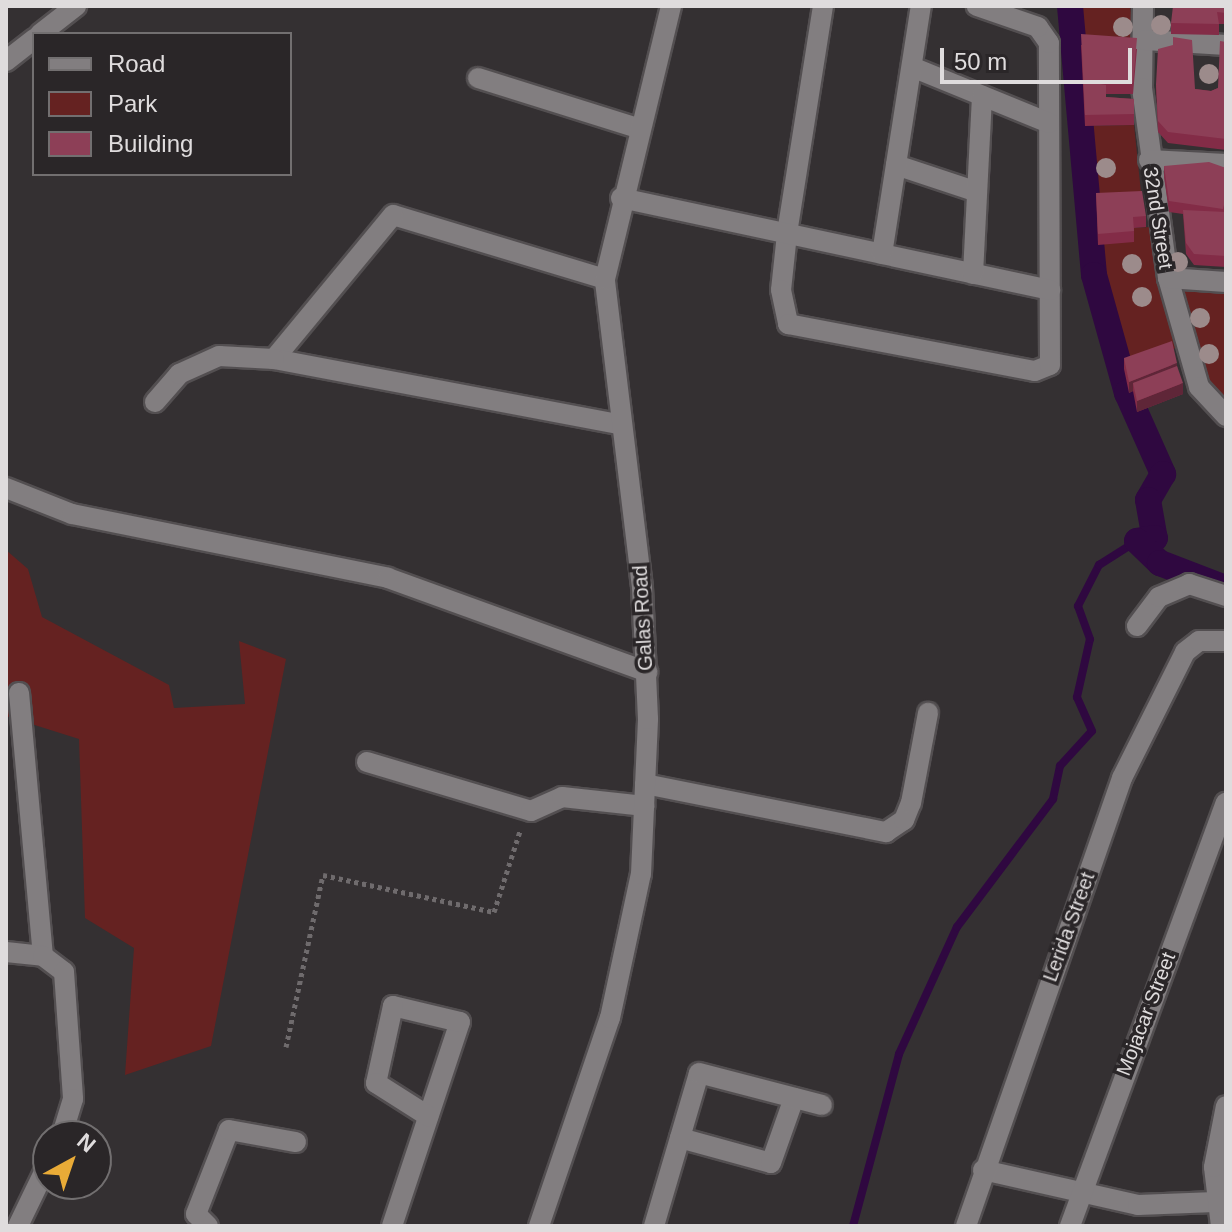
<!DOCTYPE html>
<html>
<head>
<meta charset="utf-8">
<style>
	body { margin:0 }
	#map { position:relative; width:1232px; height:1232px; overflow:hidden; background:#343032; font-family:Helvetica,sans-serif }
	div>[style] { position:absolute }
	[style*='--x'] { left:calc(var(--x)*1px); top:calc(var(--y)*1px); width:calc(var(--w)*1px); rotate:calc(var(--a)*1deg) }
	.green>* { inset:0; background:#652221 }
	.stream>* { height:8px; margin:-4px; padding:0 4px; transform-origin:4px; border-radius:4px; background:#2f0840 }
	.canal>* { height:26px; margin:-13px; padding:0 13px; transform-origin:13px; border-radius:13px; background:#2f0840 }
	.path>* { height:5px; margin-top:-2.5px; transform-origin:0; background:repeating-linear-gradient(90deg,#6f6b6d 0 4px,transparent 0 8px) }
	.roads { filter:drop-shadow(2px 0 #534f51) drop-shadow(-2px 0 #534f51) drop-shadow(0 2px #534f51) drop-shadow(0 -2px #534f51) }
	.minor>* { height:20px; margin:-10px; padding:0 10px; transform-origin:10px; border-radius:10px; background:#827e80 }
	.trees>* { width:20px; height:20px; margin:-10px; border-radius:50%; background:#9c8b8b }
	.wall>* { inset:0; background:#832c47 }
	.shaded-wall>* { inset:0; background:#5f2638 }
	.building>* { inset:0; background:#8d3f57 }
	span { translate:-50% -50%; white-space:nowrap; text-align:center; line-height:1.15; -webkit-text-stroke:7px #2a2628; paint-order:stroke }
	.street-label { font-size:20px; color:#dfdcdd }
	.frame { position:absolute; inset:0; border:8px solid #dfdcdd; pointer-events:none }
	.legend { position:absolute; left:32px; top:32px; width:260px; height:144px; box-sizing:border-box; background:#2a2628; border:2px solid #726f70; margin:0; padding:10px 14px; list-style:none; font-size:24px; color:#dfdcdd }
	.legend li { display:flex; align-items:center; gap:16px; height:40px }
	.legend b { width:40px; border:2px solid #726f70 }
	.north { position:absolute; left:32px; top:1120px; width:80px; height:80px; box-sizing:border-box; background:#2a2628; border:2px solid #726f70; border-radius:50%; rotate:40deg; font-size:22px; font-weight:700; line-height:32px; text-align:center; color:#dfdcdd }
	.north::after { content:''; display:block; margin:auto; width:28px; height:36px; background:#e9ab37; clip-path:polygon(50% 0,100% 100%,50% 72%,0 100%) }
	.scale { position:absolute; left:940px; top:48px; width:192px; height:36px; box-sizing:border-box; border:4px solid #dfdcdd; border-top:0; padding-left:10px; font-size:24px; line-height:28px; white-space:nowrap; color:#dfdcdd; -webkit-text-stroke:6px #2a2628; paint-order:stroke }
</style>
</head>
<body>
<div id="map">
	<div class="green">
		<div style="clip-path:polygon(1081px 6px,1130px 6px,1136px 47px,1081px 45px)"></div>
		<div style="clip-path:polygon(1134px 125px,1142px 202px,1096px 204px,1085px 126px)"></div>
		<div style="clip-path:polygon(1150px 227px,1178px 347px,1112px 374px,1094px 248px,1133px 228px)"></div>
		<div style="clip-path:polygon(1180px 287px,1226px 293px,1226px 398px,1209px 382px)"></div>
		<div style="clip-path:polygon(6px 550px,28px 569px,42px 617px,169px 685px,174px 708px,245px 704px,239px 641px,286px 659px,211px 1046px,125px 1075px,134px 948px,85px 918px,79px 739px,6px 716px)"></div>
	</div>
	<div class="stream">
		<div style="--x:853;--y:1226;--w:178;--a:-75"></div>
		<div style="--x:899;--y:1054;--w:140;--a:-65.5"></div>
		<div style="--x:957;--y:927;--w:160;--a:-53.1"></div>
		<div style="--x:1053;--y:799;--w:34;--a:-78"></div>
		<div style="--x:1060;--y:766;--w:47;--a:-47.6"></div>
		<div style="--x:1092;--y:731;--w:37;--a:-114"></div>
		<div style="--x:1077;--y:697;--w:59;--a:-77.4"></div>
		<div style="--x:1090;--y:639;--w:35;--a:-110"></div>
		<div style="--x:1078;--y:606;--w:46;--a:-62.9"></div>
		<div style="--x:1099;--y:565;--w:45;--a:-32.3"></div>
	</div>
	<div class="canal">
		<div style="--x:1070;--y:6;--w:270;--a:84.9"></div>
		<div style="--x:1094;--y:275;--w:123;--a:74.4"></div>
		<div style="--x:1127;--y:393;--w:89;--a:66"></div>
		<div style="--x:1163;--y:474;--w:30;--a:120"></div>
		<div style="--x:1148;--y:500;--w:39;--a:80"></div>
		<div style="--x:1155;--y:538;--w:18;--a:171"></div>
		<div style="--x:1137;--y:541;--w:32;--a:44"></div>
		<div style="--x:1160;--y:563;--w:64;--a:21"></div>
	</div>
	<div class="path">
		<div style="--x:286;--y:1047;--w:176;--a:-77.9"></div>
		<div style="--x:323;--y:875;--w:175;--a:12.2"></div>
		<div style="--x:494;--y:912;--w:85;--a:-72.2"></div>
	</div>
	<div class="roads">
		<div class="minor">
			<div style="--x:823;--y:6;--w:231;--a:99"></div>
			<div style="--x:787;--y:234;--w:56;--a:96.1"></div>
			<div style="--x:781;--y:290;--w:35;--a:78"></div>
			<div style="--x:788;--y:324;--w:251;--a:10.8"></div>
			<div style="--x:1035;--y:371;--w:16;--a:-22"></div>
			<div style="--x:1050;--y:365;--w:322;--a:-90.2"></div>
			<div style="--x:1049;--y:43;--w:19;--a:-125"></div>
			<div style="--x:1038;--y:27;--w:65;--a:-161"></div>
			<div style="--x:1143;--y:6;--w:82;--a:90.7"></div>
			<div style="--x:1142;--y:88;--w:192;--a:82.2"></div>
			<div style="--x:1168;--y:278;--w:113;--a:74.1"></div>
			<div style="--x:1199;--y:387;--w:40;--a:47"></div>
			<div style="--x:40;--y:34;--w:46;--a:-37.9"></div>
			<div style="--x:1145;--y:40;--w:81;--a:3.5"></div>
			<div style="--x:6;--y:61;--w:36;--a:-38"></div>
			<div style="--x:912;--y:67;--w:148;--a:22.2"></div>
			<div style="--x:478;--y:78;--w:168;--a:17.4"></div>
			<div style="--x:1149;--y:160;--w:77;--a:3"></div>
			<div style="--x:896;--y:165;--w:85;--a:18.4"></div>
			<div style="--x:621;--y:198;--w:439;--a:12.1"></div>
			<div style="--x:882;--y:254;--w:251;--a:-81.1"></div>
			<div style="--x:973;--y:274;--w:178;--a:-87.1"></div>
			<div style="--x:1168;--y:278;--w:58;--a:3.9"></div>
			<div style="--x:605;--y:279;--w:221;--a:-163.2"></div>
			<div style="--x:393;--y:215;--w:187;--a:129.6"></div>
			<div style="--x:274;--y:359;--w:354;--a:10.7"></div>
			<div style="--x:155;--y:402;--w:37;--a:-49"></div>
			<div style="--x:179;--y:374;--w:44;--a:-24.2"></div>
			<div style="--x:219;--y:356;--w:55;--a:3.1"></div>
			<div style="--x:6;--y:488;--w:71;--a:21.5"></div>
			<div style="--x:72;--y:514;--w:322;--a:11.4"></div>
			<div style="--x:388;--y:578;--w:276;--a:19.9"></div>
			<div style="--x:1137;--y:626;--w:36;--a:-53"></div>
			<div style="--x:1159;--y:597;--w:33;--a:-23"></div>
			<div style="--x:1189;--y:584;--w:39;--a:18"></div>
			<div style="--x:19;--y:693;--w:264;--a:84.8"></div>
			<div style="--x:367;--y:762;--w:171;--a:16.6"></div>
			<div style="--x:531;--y:811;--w:34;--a:-24"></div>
			<div style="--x:562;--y:797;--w:83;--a:6.2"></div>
			<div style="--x:645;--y:784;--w:246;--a:11.3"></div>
			<div style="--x:886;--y:832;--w:22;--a:-34"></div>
			<div style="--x:904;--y:820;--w:18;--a:-68"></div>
			<div style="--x:911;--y:803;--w:92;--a:-79.3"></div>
			<div style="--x:6;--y:952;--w:37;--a:6"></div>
			<div style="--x:43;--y:956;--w:26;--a:37"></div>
			<div style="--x:64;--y:972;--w:127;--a:85.9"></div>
			<div style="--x:73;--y:1099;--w:39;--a:107"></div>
			<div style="--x:680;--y:1138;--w:94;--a:15.4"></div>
			<div style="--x:771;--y:1163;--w:69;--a:-70.5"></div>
			<div style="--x:983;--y:1170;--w:159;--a:12.7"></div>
			<div style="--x:1138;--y:1205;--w:77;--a:-2.2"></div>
			<div style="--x:18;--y:1226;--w:69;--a:-64.2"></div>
			<div style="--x:208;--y:1226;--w:17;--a:-135"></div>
			<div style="--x:196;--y:1214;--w:90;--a:-68.6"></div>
			<div style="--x:229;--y:1130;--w:68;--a:10.2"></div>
			<div style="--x:392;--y:1226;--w:215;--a:-71.6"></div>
			<div style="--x:460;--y:1022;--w:69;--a:-166.6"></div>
			<div style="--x:393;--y:1006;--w:79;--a:102.4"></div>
			<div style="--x:376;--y:1083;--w:62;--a:32.4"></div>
			<div style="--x:539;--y:1226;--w:220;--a:-71.2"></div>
			<div style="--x:610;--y:1018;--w:147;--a:-77.9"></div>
			<div style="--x:641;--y:874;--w:155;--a:-87.4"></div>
			<div style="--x:648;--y:719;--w:132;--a:-92.6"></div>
			<div style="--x:642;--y:587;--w:310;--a:-96.9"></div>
			<div style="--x:605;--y:279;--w:281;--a:-76.4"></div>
			<div style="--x:654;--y:1226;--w:159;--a:-73.6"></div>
			<div style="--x:699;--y:1073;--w:127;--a:14.6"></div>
			<div style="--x:966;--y:1226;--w:474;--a:-70.8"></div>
			<div style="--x:1122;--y:778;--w:141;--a:-63.4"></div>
			<div style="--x:1185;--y:652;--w:18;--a:-38"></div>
			<div style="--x:1199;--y:641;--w:27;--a:0"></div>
			<div style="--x:1070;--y:1226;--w:451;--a:-69.8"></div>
			<div style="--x:1221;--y:1226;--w:59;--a:-96.8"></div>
			<div style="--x:1214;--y:1167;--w:62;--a:-78.9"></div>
		</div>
	</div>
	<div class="trees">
		<div style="left:1161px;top:25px"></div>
		<div style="left:1123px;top:27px"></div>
		<div style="left:1209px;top:74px"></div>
		<div style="left:1106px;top:168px"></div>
		<div style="left:1178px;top:262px"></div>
		<div style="left:1132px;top:264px"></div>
		<div style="left:1142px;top:297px"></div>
		<div style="left:1200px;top:318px"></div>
		<div style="left:1209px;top:354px"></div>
	</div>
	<div class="wall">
		<div style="clip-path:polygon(1226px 6px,1226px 24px,1219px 24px,1219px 35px,1171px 34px,1171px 23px)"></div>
		<div style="clip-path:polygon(1226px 42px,1226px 150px,1168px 143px,1158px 132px,1156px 84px,1211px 91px,1218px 88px)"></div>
		<div style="clip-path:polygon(1081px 45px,1137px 49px,1133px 94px,1106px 94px,1106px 97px,1134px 99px,1134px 125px,1085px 126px)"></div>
		<div style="clip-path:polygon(1164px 166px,1226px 168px,1225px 212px,1226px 212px,1226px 267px,1194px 265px,1186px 254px,1183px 214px,1169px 212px,1164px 177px)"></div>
		<div style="clip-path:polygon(1096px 193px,1146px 216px,1146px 227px,1134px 228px,1134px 242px,1098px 245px)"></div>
		<div style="clip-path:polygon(1124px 358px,1177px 366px,1183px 394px,1137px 412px,1133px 391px,1129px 393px,1124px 369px)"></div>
		<div style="clip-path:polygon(1226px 475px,1226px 492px,1224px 491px,1224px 480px)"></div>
	</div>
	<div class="shaded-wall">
		<div style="clip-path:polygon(1177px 363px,1177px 374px,1133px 383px,1133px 391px,1129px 393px,1129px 382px)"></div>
		<div style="clip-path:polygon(1183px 383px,1183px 394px,1137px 412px,1137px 401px)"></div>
	</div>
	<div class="building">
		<div style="clip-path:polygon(1173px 6px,1226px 6px,1226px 13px,1217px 12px,1219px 24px,1171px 23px)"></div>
		<div style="clip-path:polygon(1081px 34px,1137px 38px,1133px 83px,1094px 83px,1106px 85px,1106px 97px,1134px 99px,1134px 114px,1085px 115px)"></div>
		<div style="clip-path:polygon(1173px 37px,1192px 40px,1195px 89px,1211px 91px,1218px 88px,1220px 41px,1226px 42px,1226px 139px,1168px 132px,1158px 121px,1156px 84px,1158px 49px,1173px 45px)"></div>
		<div style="clip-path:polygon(1209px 162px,1226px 168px,1226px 197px,1223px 209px,1169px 201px,1164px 166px)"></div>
		<div style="clip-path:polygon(1142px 191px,1146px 216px,1133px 217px,1134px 231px,1098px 234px,1096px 193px)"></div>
		<div style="clip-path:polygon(1183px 210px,1226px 212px,1226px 256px,1194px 254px,1186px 243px)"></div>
		<div style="clip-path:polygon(1172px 341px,1177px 363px,1129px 382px,1124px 358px)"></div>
		<div style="clip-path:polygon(1177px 366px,1183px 383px,1137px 401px,1133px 383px)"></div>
	</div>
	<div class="street-label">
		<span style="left:1158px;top:218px;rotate:81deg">32nd Street</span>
		<span style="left:643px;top:618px;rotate:-93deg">Galas Road</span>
		<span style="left:1069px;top:927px;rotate:-70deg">Lerida Street</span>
		<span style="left:1146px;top:1014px;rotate:-69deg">Mojacar Street</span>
	</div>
	<div class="frame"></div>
	<ul class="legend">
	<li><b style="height:10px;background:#827e80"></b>Road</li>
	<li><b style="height:22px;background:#652221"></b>Park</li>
	<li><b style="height:22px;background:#8d3f57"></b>Building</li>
	</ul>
	<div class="north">N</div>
	<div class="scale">50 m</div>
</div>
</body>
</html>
